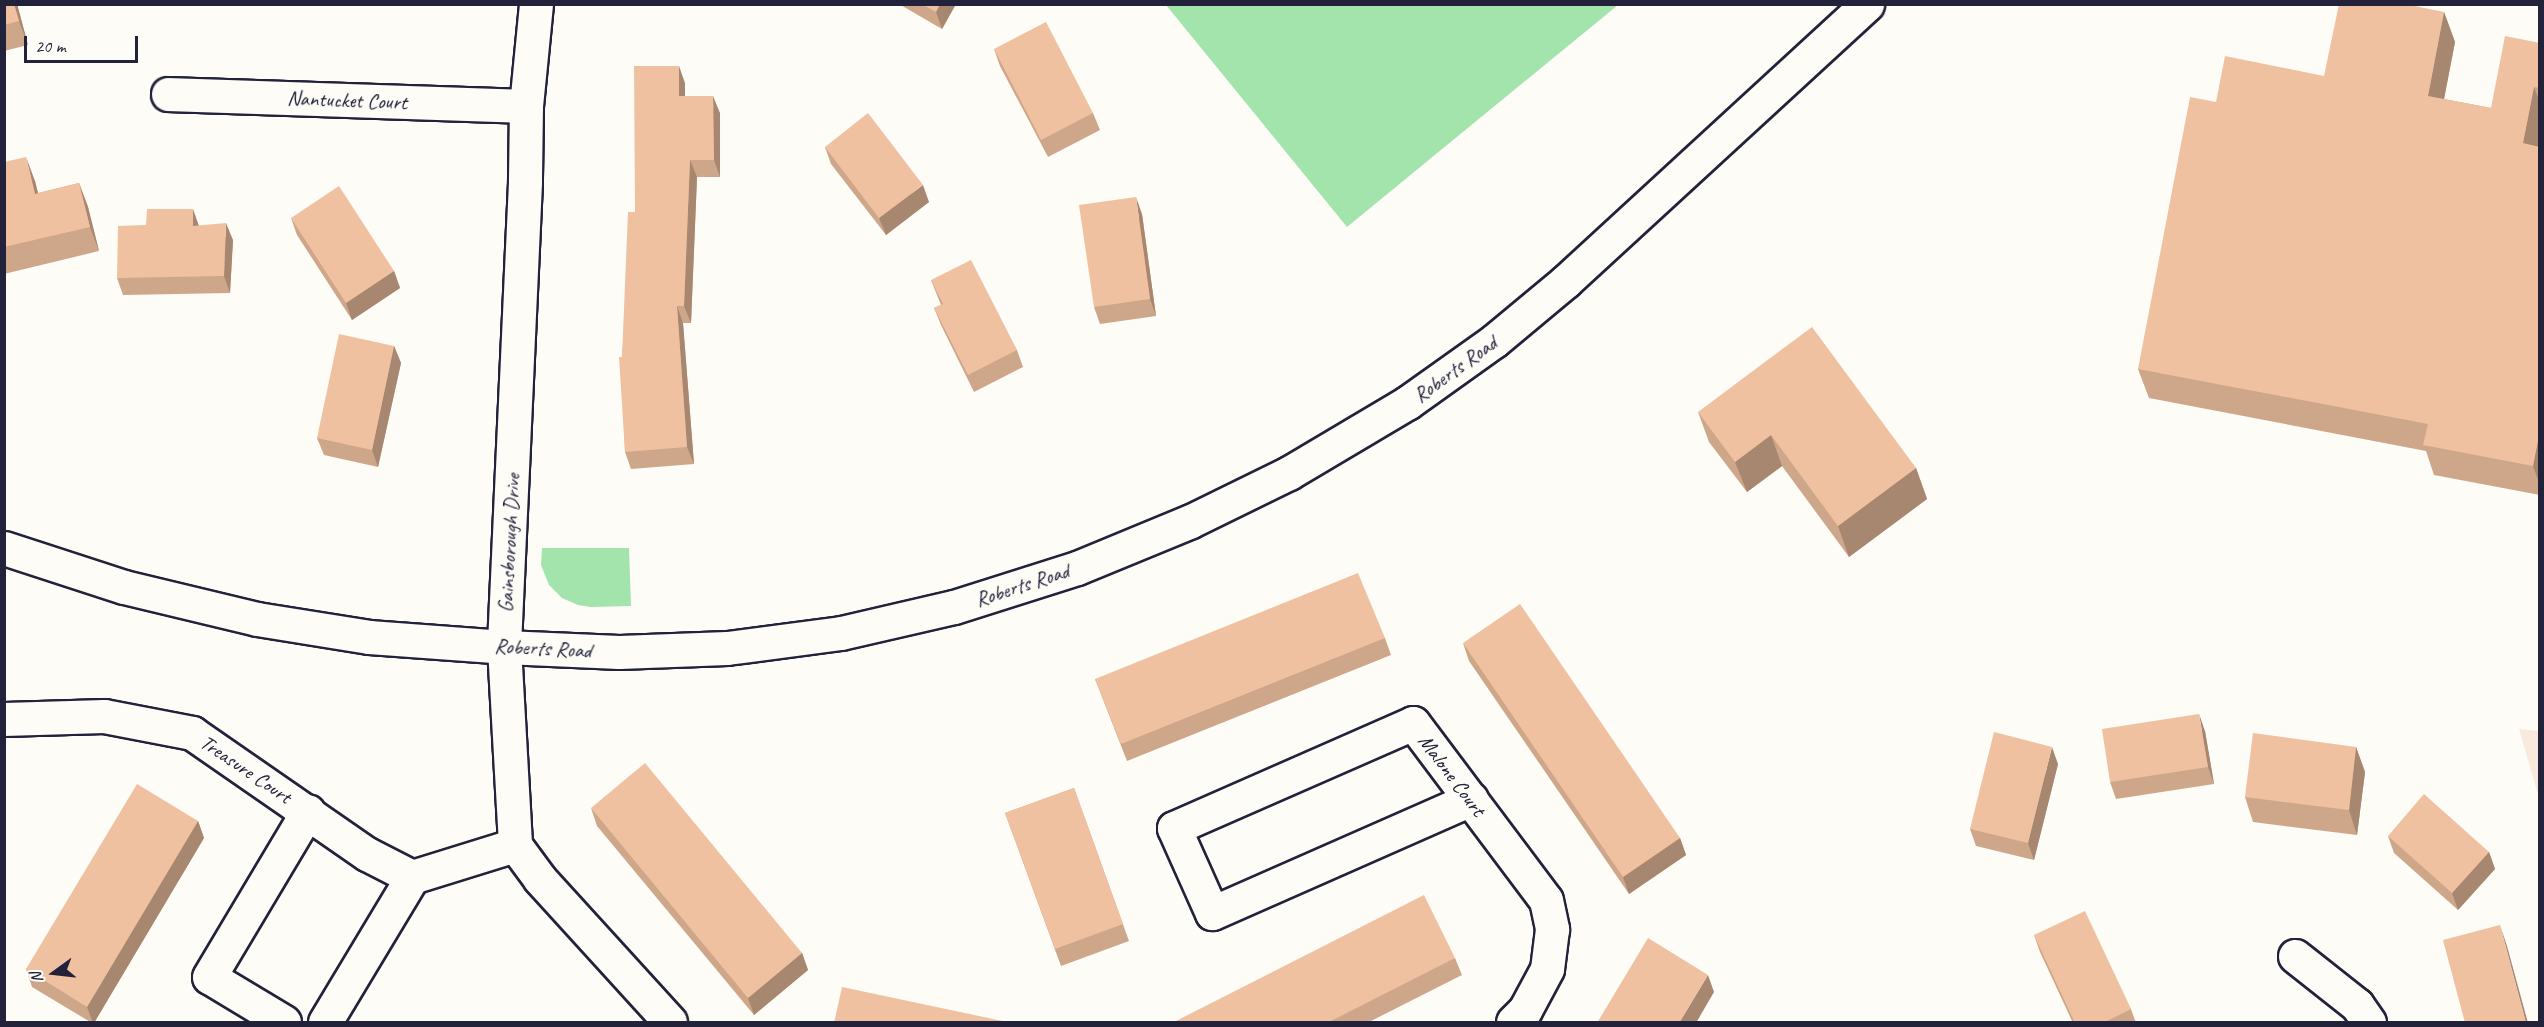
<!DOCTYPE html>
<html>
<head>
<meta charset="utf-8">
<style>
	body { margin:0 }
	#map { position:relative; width:2544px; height:1027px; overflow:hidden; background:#fdfcf7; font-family:Caveat,sans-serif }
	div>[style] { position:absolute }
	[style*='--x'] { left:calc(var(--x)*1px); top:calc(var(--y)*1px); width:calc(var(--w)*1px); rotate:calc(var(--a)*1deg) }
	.built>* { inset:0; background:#f9eadd }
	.green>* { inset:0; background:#a3e4ad }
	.roads { filter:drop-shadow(2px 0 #22223b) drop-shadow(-2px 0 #22223b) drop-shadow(0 2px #22223b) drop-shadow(0 -2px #22223b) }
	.minor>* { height:33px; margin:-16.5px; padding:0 16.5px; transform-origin:16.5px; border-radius:16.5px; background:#fdfcf7 }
	.major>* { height:33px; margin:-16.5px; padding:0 16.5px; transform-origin:16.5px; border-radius:16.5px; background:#fdfcf7 }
	.wall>* { inset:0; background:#cea68a }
	.shaded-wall>* { inset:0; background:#a88770 }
	.building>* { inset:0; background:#f0c1a0 }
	span { translate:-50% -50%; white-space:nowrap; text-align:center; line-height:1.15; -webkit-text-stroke:4.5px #fdfcf7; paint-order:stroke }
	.street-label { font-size:21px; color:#22223b }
	.frame { position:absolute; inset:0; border:6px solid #22223b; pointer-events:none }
	.north { position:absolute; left:24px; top:943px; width:60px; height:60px; -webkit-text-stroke:4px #fdfcf7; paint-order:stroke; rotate:255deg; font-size:16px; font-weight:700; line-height:24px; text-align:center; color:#22223b }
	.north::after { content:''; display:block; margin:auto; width:21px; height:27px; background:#22223b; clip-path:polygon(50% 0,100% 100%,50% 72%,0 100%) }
	.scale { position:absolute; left:24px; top:36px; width:114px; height:27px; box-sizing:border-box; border:3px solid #22223b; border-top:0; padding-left:8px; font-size:18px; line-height:21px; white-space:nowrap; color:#22223b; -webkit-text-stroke:4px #fdfcf7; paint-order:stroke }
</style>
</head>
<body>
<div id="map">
	<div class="built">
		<div style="clip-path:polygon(2519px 729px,2539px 731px,2539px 798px)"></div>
	</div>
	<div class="green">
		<div style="clip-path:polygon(1166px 5px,1618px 5px,1347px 227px)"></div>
		<div style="clip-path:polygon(542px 548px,629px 548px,631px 606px,591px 607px,578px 605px,562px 598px,549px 585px,541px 565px)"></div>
	</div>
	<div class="roads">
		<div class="minor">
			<div style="--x:536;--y:4;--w:102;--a:95.6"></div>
			<div style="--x:526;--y:106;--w:76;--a:90.8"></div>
			<div style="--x:525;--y:182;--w:465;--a:92.6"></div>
			<div style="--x:504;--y:647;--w:198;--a:86.8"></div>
			<div style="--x:515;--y:845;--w:42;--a:53.7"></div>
			<div style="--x:540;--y:879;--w:193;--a:47.7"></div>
			<div style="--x:168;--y:94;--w:358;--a:1.9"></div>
			<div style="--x:4;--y:719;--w:100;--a:-1.7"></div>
			<div style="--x:104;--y:716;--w:90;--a:10.9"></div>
			<div style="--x:192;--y:733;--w:213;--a:34.7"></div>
			<div style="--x:367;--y:854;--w:51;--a:27.1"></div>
			<div style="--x:412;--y:877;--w:108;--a:-17.3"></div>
			<div style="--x:1471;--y:799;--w:283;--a:156.2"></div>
			<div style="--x:1212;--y:913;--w:93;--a:-114.1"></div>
			<div style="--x:1174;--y:828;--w:261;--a:-23.7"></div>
			<div style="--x:1413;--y:723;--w:221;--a:53.1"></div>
			<div style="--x:1546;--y:900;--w:30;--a:78"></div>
			<div style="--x:1552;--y:929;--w:40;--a:97.1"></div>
			<div style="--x:1547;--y:969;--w:47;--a:118.2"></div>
			<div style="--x:1525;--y:1010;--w:17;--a:135"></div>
			<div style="--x:2295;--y:956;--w:79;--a:38.3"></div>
			<div style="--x:2357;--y:1005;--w:21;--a:55"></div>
			<div style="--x:284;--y:1022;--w:87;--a:-149"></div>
			<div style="--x:209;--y:977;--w:193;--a:-59.2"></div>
			<div style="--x:325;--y:1022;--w:169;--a:-59"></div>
		</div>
		<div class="major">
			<div style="--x:4;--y:548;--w:126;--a:18"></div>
			<div style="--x:124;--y:587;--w:137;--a:13.5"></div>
			<div style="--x:257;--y:619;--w:113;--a:9.1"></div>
			<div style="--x:369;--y:637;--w:135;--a:4.2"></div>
			<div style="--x:504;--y:647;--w:115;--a:2.5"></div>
			<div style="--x:619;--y:652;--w:108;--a:-2.1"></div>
			<div style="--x:727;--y:648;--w:115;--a:-7.5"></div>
			<div style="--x:841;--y:633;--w:116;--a:-13"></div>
			<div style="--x:954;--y:607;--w:129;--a:-17.6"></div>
			<div style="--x:1077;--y:568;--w:123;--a:-22.4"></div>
			<div style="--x:1191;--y:521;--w:109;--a:-26.1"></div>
			<div style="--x:1289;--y:473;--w:137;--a:-30.7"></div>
			<div style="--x:1407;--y:403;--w:107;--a:-35.5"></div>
			<div style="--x:1494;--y:341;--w:94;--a:-39.8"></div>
			<div style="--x:1566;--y:281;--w:409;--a:-42.6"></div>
		</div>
	</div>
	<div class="wall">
		<div style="clip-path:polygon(4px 4px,17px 4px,28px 45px,4px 51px)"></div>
		<div style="clip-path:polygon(899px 4px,956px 4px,942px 29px)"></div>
		<div style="clip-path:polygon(2444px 12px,2455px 42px,2444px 99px,2491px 108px,2540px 43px,2540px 495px,2434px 475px,2426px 451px,2149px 398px,2138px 369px,2324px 76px)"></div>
		<div style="clip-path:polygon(994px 49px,1093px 113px,1100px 130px,1048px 157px,1000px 66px)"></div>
		<div style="clip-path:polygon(685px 83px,685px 96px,720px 113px,720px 177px,697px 177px,691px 323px,683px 323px,694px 464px,631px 469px,625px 452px,622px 357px,635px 212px)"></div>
		<div style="clip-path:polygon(825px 147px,929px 202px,886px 235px,831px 164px)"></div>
		<div style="clip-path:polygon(4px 162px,35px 181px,38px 193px,79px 183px,88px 207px,99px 251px,4px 274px)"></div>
		<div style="clip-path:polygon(1142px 214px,1156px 316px,1100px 324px,1094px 307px)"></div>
		<div style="clip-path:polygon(291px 218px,394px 271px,400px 288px,352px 320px,297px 235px)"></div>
		<div style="clip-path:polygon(199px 226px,233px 240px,230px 293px,123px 295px,117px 278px)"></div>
		<div style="clip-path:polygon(931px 280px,1017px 350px,1023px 367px,974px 392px,941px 325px,934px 308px,941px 305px)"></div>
		<div style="clip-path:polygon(394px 346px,401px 363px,378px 467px,324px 455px,317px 438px)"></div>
		<div style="clip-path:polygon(1698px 412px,1916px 468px,1927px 499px,1849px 557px,1782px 466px,1747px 492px,1709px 442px)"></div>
		<div style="clip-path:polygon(1385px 638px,1391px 655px,1127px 761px,1095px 679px)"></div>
		<div style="clip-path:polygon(1463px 643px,1680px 838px,1686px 855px,1629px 894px,1469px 661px)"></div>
		<div style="clip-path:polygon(2205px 731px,2214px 784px,2116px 799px,2110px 782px)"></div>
		<div style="clip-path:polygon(2356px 747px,2365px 772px,2357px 835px,2253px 822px,2245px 797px)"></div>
		<div style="clip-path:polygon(2058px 764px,2034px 860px,1976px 846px,1970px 829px)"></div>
		<div style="clip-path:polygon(1074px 788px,1129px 941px,1061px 966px,1005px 813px)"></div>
		<div style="clip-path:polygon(591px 808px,802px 953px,808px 970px,754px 1015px,597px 826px)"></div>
		<div style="clip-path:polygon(198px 821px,204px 838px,94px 1023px,92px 1023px,32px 987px,26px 969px)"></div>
		<div style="clip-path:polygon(2388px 836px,2489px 852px,2495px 869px,2458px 910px,2394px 853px)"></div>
		<div style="clip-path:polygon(2034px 935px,2131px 1009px,2136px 1023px,2073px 1023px,2040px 952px)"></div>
		<div style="clip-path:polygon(1455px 958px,1462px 975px,1367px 1023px,1172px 1023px)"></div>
	</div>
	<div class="shaded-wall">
		<div style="clip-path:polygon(14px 4px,17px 4px,28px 45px,19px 21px)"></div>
		<div style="clip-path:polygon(940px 4px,956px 4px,942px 29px,936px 12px)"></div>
		<div style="clip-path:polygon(2444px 12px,2455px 42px,2439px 125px,2428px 96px)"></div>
		<div style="clip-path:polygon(679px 66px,685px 83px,685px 113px,679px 96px)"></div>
		<div style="clip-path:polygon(2534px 87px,2540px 103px,2540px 143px,2534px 173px,2523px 143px)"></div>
		<div style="clip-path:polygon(713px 96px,720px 113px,720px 177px,714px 160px)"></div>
		<div style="clip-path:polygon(26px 157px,35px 181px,44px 218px,35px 194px)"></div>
		<div style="clip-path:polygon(690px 160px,697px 177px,691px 323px,684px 306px)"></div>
		<div style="clip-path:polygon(79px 183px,88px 207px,99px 251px,90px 227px)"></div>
		<div style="clip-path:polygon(923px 185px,929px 202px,886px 235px,879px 218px)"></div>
		<div style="clip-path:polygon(1136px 197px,1142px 214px,1156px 316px,1150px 299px)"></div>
		<div style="clip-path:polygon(193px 209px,199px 226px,193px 226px)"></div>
		<div style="clip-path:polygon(226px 223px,233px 240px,230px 293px,224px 276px)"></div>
		<div style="clip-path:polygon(394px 271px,400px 288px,352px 320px,346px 303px)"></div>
		<div style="clip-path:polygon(677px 306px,683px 323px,694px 464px,687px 447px)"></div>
		<div style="clip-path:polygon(394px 346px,401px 363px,378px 467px,372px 450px)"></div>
		<div style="clip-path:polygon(2540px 430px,2540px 485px,2533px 466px)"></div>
		<div style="clip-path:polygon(1771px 435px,1782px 466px,1747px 492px,1735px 462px)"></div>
		<div style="clip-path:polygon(1916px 468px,1927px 499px,1849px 557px,1838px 526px)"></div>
		<div style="clip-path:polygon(2199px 714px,2205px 731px,2214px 784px,2208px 767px)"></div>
		<div style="clip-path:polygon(2052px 747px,2058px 764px,2034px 860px,2028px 843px)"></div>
		<div style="clip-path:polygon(2356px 747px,2365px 772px,2357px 835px,2349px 810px)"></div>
		<div style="clip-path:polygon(198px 821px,204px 838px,94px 1023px,93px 1023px,87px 1007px)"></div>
		<div style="clip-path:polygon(1680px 838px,1686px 855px,1629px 894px,1623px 877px)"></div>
		<div style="clip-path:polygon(2489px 852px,2495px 869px,2458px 910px,2452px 893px)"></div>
		<div style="clip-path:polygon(2500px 925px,2507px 946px,2528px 1023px,2526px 1023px)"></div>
		<div style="clip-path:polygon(802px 953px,808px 970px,754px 1015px,748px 998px)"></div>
		<div style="clip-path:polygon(1708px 975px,1714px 992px,1696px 1023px,1679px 1023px)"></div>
	</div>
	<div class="building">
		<div style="clip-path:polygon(4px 4px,14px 4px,19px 21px,4px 25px)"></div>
		<div style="clip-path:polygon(922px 4px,940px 4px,936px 12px)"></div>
		<div style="clip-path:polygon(2339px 4px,2405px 4px,2444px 12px,2428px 96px,2491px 108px,2505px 36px,2540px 43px,2540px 88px,2534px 87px,2523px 143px,2540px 147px,2540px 430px,2533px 466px,2423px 445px,2428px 424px,2138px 369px,2190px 97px,2216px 102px,2225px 56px,2324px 76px)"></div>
		<div style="clip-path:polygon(1046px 22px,1093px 113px,1041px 140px,994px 49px)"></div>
		<div style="clip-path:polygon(634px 66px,679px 66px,679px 96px,713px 96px,714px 160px,690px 160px,684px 306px,677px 306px,687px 447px,625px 452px,619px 357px,622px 357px,628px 212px,635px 212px)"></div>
		<div style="clip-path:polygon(868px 113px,923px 185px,879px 218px,825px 147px)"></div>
		<div style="clip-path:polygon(26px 157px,35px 194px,79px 183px,90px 227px,4px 247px,4px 162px)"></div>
		<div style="clip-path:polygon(339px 186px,394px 271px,346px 303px,291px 218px)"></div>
		<div style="clip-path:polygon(1136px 197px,1150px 299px,1094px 307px,1079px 205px)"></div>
		<div style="clip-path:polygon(147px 209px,193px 209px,193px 226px,226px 223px,224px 276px,117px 278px,118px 226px,146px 225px)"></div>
		<div style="clip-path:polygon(971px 260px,1017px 350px,968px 375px,934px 308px,943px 304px,931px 280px)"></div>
		<div style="clip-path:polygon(1812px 327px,1916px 468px,1838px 526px,1771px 435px,1735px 462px,1698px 412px)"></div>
		<div style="clip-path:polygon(339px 334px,394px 346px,372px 450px,317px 438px)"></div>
		<div style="clip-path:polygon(1358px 573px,1385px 638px,1121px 744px,1095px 679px)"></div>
		<div style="clip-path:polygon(1520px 604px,1680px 838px,1623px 877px,1463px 643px)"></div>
		<div style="clip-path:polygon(2199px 714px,2208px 767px,2110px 782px,2102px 729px)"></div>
		<div style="clip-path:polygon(1994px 732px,2052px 747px,2028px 843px,1970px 829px)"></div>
		<div style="clip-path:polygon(2253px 733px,2356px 747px,2349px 810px,2245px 797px)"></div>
		<div style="clip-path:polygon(645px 763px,802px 953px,748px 998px,591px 808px)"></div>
		<div style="clip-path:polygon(137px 784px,198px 821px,87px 1007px,26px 969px)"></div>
		<div style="clip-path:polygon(1074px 788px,1123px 924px,1055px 949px,1005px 813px)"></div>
		<div style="clip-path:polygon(2424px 794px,2489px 852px,2452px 893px,2388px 836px)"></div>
		<div style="clip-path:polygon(1424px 895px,1455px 958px,1327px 1023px,1172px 1023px)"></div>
		<div style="clip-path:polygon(2085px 911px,2131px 1009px,2103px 1023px,2075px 1023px,2034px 935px)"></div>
		<div style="clip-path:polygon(2500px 925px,2526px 1023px,2465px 1023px,2443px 940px)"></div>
		<div style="clip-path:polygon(1648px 938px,1708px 975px,1679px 1023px,1597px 1023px)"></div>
		<div style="clip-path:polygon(842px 987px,1012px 1023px,834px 1023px)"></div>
	</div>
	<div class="street-label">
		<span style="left:347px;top:100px;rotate:2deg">Nantucket Court</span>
		<span style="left:1455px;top:369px;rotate:-36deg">Roberts Road</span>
		<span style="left:509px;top:543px;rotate:-87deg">Gainsborough Drive</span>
		<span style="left:1022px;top:585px;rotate:-18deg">Roberts Road</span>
		<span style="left:543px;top:648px;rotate:3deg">Roberts Road</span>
		<span style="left:246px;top:769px;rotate:34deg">Treasure Court</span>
		<span style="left:1452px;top:775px;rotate:53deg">Malone Court</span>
	</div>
	<div class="frame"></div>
	<div class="north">N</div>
	<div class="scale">20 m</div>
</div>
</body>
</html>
